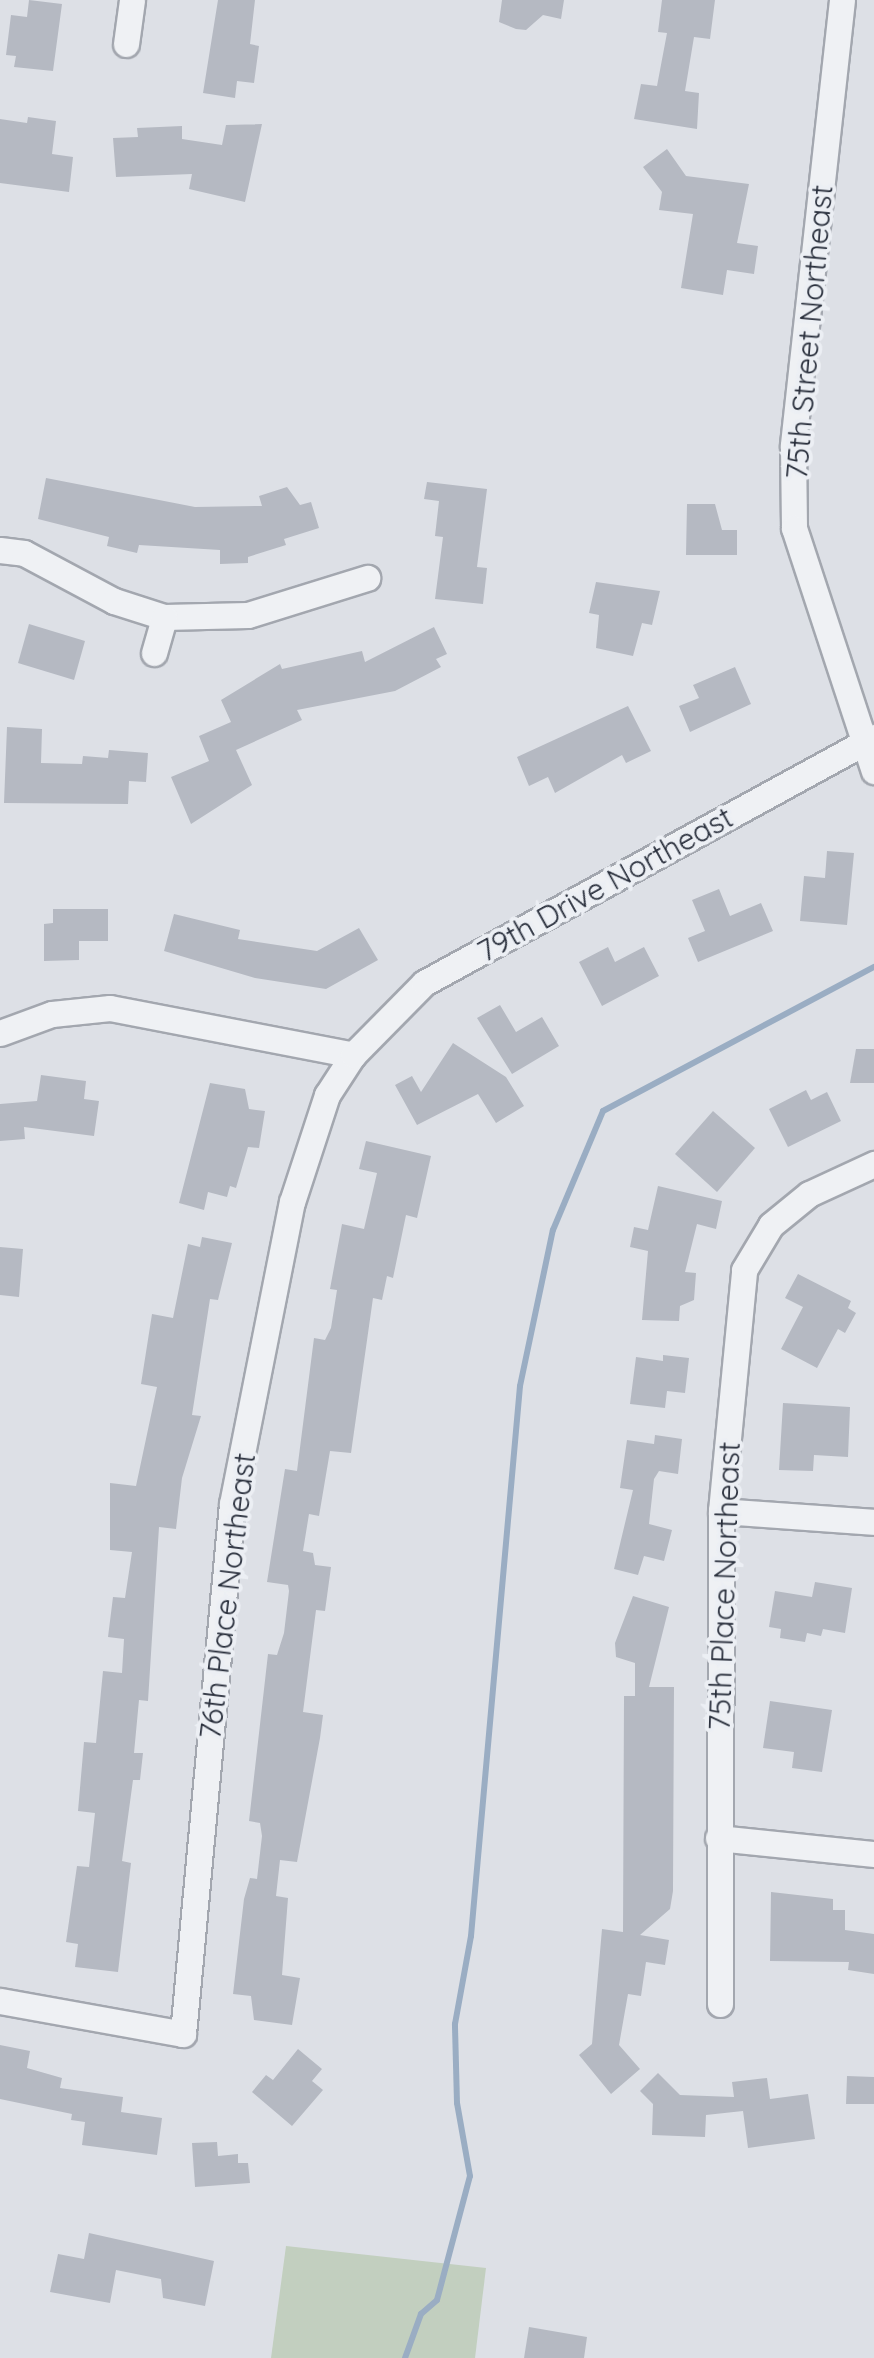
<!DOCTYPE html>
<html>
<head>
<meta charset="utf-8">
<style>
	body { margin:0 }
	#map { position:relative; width:874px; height:2358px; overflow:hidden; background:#dde0e6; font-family:Quicksand,sans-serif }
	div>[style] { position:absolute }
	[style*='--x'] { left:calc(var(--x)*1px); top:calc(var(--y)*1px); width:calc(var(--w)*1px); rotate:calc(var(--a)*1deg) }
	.green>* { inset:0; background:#c2cfbf }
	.stream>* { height:6px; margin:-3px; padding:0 3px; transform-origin:3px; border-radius:3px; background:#9aadc3 }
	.building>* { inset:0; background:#b5b9c2 }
	.roads { filter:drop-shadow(2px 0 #a3a7af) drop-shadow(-2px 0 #a3a7af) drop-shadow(0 2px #a3a7af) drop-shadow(0 -2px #a3a7af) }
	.minor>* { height:25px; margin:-12.5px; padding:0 12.5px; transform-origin:12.5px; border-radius:12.5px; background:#eff1f4 }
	span { translate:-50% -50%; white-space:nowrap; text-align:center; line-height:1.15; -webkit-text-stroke:8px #eceff4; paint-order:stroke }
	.street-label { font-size:30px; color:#282e3b }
</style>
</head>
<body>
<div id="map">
	<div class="green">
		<div style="clip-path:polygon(286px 2246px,486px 2268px,475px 2358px,271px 2358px)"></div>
	</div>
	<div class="stream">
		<div style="--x:405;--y:2358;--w:47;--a:-70"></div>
		<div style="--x:421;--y:2314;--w:21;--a:-41"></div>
		<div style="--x:437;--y:2300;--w:128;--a:-75.1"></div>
		<div style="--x:470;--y:2176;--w:74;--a:-100.1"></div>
		<div style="--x:457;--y:2103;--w:79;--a:-91.5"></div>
		<div style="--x:455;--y:2024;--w:89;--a:-79.7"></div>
		<div style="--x:471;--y:1936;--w:552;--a:-84.91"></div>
		<div style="--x:520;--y:1386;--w:159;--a:-78.1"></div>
		<div style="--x:553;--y:1230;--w:129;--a:-67.2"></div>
		<div style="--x:603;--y:1111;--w:307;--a:-28"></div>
	</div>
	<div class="building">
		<div style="clip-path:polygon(29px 0,62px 4px,53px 71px,14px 67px,16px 56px,6px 55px,11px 15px,27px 17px)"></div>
		<div style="clip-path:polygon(218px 0,255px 0,250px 44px,259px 46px,254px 83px,237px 81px,235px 98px,203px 93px)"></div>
		<div style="clip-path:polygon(502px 0,564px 0,561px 19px,543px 15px,526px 30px,516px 29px,499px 22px)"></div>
		<div style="clip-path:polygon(662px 0,715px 0,710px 39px,694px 37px,685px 91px,699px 93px,697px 129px,634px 119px,641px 84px,657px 86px,667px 33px,658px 32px)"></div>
		<div style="clip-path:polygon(28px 117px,56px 121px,52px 154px,73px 157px,69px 192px,0 183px,0 119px,27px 123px)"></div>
		<div style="clip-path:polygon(262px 124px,245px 202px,189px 189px,192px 174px,116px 177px,113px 138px,138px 137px,137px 128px,182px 126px,182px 139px,222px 145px,226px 125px)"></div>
		<div style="clip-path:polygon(667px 149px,686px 176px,749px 184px,737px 243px,758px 246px,754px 274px,727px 270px,723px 295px,681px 288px,693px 214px,659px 210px,662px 192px,643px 167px)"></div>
		<div style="clip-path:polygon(46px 478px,195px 507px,262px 506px,259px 496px,287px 487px,300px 505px,311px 502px,319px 528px,284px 539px,286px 545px,248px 557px,248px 563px,220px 564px,220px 550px,139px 545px,137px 553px,107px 546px,109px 537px,38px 519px)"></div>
		<div style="clip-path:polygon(427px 482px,487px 489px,477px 567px,487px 568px,483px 604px,435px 599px,443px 537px,435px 536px,439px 501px,424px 499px)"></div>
		<div style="clip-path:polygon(687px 504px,715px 504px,722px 530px,737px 530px,737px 555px,686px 555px)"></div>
		<div style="clip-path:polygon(596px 582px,660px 591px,652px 625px,642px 623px,633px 656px,596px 648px,599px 615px,589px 613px)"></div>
		<div style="clip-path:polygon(29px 624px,85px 641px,74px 680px,18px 663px)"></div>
		<div style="clip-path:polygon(434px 627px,447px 654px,436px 659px,441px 667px,395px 691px,297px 710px,302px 720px,236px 750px,252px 785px,191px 824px,171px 777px,209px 761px,199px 736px,231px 722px,221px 700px,280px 664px,282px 669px,362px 651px,365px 662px)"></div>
		<div style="clip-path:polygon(735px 667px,751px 704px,690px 732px,679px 706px,699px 698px,693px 685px)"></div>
		<div style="clip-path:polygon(628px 706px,651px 751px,626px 763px,622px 755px,555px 793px,548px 777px,529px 786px,517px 757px)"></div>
		<div style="clip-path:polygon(7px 727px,42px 729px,41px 763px,82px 764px,83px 756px,108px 758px,109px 750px,148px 753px,146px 782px,129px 781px,128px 804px,4px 803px)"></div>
		<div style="clip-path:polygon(827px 851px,854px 853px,847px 925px,800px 921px,804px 876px,825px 878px)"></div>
		<div style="clip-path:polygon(719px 889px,730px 916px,761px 903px,773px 931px,698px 962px,688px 938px,705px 931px,692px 900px)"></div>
		<div style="clip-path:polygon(53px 909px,108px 909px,108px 941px,79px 941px,79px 960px,44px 961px,44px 924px,53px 923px)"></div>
		<div style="clip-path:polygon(174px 914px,240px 930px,238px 939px,317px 951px,359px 928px,378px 960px,326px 989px,255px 978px,164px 951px)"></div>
		<div style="clip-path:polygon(608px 947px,615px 962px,644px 947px,659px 976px,602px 1006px,579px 962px)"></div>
		<div style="clip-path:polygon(500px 1005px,516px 1032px,542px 1017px,559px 1046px,512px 1074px,477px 1018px)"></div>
		<div style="clip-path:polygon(453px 1043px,506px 1077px,524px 1106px,496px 1123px,478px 1094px,417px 1125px,395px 1085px,412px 1076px,421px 1092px)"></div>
		<div style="clip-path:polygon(856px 1049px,874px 1049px,874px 1083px,850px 1083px)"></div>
		<div style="clip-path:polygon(41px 1075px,86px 1081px,84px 1099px,99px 1101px,94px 1136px,24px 1127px,25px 1139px,0 1141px,0 1104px,37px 1101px)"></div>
		<div style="clip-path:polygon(210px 1083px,245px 1089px,249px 1109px,265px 1111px,259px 1148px,248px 1147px,236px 1188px,230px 1186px,227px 1197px,208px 1192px,204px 1210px,179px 1203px)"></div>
		<div style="clip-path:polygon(806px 1090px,811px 1100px,827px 1092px,841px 1121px,788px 1147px,769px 1109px)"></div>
		<div style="clip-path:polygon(713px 1111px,755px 1148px,717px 1192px,675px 1154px)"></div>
		<div style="clip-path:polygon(366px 1141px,431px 1156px,417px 1218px,406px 1215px,393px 1278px,387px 1276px,382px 1300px,373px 1298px,351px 1453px,330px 1451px,319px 1516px,309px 1514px,303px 1551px,313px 1553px,315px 1565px,331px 1567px,325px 1611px,316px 1610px,303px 1712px,323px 1715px,320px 1738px,297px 1862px,280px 1860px,276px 1896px,288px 1898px,282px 1975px,300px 1978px,292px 2025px,254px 2020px,251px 1996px,233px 1994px,244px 1899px,250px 1878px,257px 1879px,262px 1836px,260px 1823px,249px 1821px,268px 1654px,277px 1655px,284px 1633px,289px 1591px,288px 1585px,267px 1582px,285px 1469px,297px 1471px,314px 1338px,325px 1340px,331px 1328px,337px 1290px,330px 1289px,342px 1224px,364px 1229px,377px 1173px,359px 1169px)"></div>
		<div style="clip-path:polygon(658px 1186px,722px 1201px,716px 1229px,697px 1224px,685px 1272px,696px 1273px,694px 1300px,680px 1306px,679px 1321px,642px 1320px,648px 1251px,630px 1247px,634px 1227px,648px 1230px)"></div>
		<div style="clip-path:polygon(202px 1237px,232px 1243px,218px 1300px,210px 1299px,192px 1415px,201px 1416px,182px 1478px,176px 1529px,159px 1527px,148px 1701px,139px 1700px,134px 1753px,143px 1753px,140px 1780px,133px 1780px,122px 1861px,131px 1863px,118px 1972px,75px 1967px,78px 1944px,66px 1942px,77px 1866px,89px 1867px,95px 1813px,78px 1811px,84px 1742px,96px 1743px,103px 1671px,122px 1673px,124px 1639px,108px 1637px,113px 1597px,125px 1598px,132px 1552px,110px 1550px,110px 1483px,136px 1486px,157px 1387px,141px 1384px,152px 1314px,173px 1318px,188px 1244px,200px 1247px)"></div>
		<div style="clip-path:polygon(0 1247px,23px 1249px,19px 1297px,0 1295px)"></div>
		<div style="clip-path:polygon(798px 1274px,851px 1301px,848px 1308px,856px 1313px,845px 1333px,838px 1329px,817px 1368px,781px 1349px,803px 1307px,785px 1298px)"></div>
		<div style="clip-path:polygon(663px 1355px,689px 1358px,685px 1393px,667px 1391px,665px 1408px,630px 1404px,636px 1357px,663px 1361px)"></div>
		<div style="clip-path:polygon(783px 1403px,850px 1407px,848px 1457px,814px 1455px,813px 1471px,779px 1470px)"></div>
		<div style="clip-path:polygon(655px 1435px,682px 1439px,678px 1474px,659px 1471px,654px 1479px,649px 1524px,672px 1530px,664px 1561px,644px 1556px,638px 1575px,614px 1569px,633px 1490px,620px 1488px,627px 1440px,654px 1444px)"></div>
		<div style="clip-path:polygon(815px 1582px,852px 1588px,845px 1633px,823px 1629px,821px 1636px,807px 1633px,805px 1642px,780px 1638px,781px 1629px,769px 1627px,775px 1591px,812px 1597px)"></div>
		<div style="clip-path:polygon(633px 1596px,669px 1607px,649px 1687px,674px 1687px,673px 1891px,670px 1909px,640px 1935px,669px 1940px,665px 1965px,646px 1962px,641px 1996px,628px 1994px,619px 2045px,640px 2069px,611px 2094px,579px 2055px,592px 2044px,602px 1929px,623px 1932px,624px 1696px,635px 1696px,635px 1663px,616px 1657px,615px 1643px)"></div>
		<div style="clip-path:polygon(770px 1701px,832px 1710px,822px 1772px,792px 1768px,794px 1752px,763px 1748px)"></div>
		<div style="clip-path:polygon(771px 1892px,833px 1899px,833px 1910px,845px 1910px,845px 1930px,874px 1934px,874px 1974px,848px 1970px,849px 1962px,770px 1961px)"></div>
		<div style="clip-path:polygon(0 2045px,30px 2051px,27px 2068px,62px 2078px,60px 2088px,123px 2097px,121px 2112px,162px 2118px,157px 2155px,82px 2145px,85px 2122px,71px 2120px,72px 2114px,0 2099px)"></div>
		<div style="clip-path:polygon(298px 2049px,322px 2069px,312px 2081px,323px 2090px,292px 2126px,252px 2092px,266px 2075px,273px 2080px)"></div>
		<div style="clip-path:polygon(658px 2073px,680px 2095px,734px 2097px,732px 2082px,767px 2078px,770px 2099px,808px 2094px,815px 2139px,748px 2148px,743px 2111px,706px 2115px,705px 2137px,652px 2135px,653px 2104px,640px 2091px)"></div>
		<div style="clip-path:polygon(847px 2076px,874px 2077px,874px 2104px,846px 2104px)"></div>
		<div style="clip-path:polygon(217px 2142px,218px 2156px,238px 2154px,238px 2163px,248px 2163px,250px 2183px,195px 2187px,192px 2143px)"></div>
		<div style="clip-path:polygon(89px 2233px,214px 2261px,205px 2306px,163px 2298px,161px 2279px,116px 2270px,110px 2303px,50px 2292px,58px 2254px,84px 2259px)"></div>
		<div style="clip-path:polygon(529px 2327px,587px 2337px,584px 2358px,524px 2358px)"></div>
	</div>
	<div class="roads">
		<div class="minor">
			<div style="--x:842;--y:0;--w:449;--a:96.3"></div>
			<div style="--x:793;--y:446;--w:82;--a:89.3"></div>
			<div style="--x:794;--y:528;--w:256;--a:71.8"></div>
			<div style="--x:126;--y:44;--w:44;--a:-82.2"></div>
			<div style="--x:0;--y:550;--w:24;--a:7"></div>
			<div style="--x:24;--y:553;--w:102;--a:28.1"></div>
			<div style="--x:114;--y:601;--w:52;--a:17.7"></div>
			<div style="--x:164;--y:617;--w:84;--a:-1.4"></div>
			<div style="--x:248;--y:615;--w:125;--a:-17.3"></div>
			<div style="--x:154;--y:653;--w:37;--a:-74"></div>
			<div style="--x:0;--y:1033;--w:55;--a:-20.1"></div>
			<div style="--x:52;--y:1014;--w:58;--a:-5.9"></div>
			<div style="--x:110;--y:1008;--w:248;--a:10.9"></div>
			<div style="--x:721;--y:1511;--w:153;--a:4.1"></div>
			<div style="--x:718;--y:1838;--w:157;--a:5.9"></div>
			<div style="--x:0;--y:2001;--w:186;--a:10.2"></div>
			<div style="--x:183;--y:2034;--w:532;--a:-84.72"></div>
			<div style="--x:232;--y:1504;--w:308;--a:-78.8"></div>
			<div style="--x:292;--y:1202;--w:113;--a:-71.9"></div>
			<div style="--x:327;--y:1095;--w:48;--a:-57"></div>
			<div style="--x:353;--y:1055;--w:101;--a:-45.4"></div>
			<div style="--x:424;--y:983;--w:513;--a:-28.66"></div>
			<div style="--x:720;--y:2004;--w:493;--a:-89.9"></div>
			<div style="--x:721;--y:1511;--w:242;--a:-84.5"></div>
			<div style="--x:744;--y:1270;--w:52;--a:-59"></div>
			<div style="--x:771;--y:1225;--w:49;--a:-39.2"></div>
			<div style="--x:809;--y:1194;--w:72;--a:-24.8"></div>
		</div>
	</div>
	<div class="street-label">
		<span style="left:809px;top:332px;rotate:-85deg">75th Street Northeast</span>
		<span style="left:605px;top:884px;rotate:-29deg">79th Drive Northeast</span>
		<span style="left:724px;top:1586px;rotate:-88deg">75th Place Northeast</span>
		<span style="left:227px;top:1596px;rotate:-83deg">76th Place Northeast</span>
	</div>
</div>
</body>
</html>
